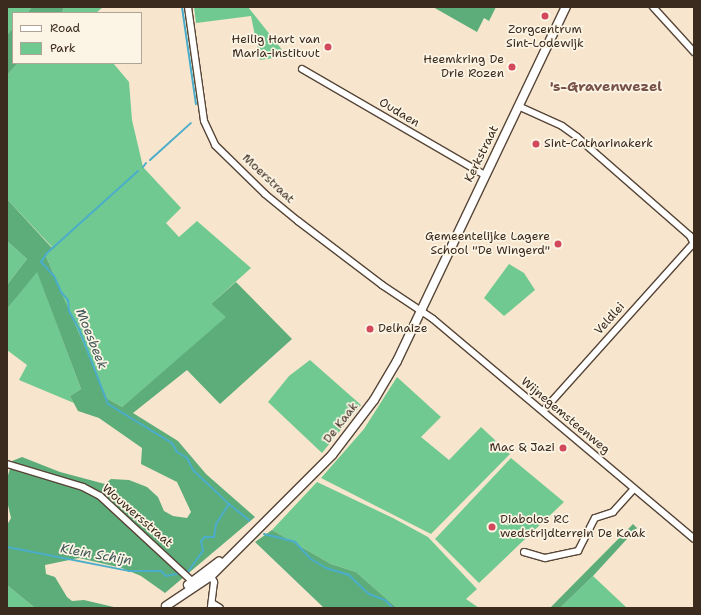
<!DOCTYPE html>
<html>
<head>
<meta charset="utf-8">
<style>
	body { margin:0 }
	#map { position:relative; width:701px; height:615px; overflow:hidden; background:#f7e6cd; font-family:"Shantell Sans",sans-serif }
	div>[style] { position:absolute }
	[style*='--x'] { left:calc(var(--x)*1px); top:calc(var(--y)*1px); width:calc(var(--w)*1px); rotate:calc(var(--a)*1deg) }
	.green>* { inset:0; background:#70c990 }
	.forest>* { inset:0; background:#5cad7a }
	.stream>* { height:2px; margin:-1px; padding:0 1px; transform-origin:1px; border-radius:1px; background:#4badca }
	.roads { filter:drop-shadow(1px 0 #574638) drop-shadow(-1px 0 #574638) drop-shadow(0 1px #574638) drop-shadow(0 -1px #574638) }
	.minor>* { height:6px; margin:-3px; padding:0 3px; transform-origin:3px; border-radius:3px; background:#fff }
	.major>* { height:8px; margin:-4px; padding:0 4px; transform-origin:4px; border-radius:4px; background:#fff }
	.dots>* { width:11px; height:11px; translate:-50% -50%; box-sizing:border-box; border:2px solid #fcf5e5; border-radius:50% }
	span { translate:-50% -50%; white-space:nowrap; text-align:center; line-height:1.15; -webkit-text-stroke:3.5px #fcf5e5; paint-order:stroke }
	.poi-label { font-size:12px; color:#3b2a1e }
	.right { translate:-100% -50%; text-align:right }
	.left { translate:0 -50%; text-align:left }
	.street-label { font-size:12px; color:#3b2a1e }
	.water-label { font-size:13px; color:#41585a; font-style:italic }
	.quarter-label { font-size:14px; color:#785148; font-weight:700 }
	.frame { position:absolute; inset:0; border:8px solid #3b2a1e; pointer-events:none }
	.legend { position:absolute; left:12px; top:12px; width:130px; height:52px; box-sizing:border-box; background:#fcf5e5; border:1px solid #afa495; margin:0; padding:5px 7px; list-style:none; font-size:12px; color:#3b2a1e }
	.legend li { display:flex; align-items:center; gap:8px; height:20px }
	.legend b { width:20px; border:1px solid #afa495 }
</style>
</head>
<body>
<div id="map">
	<div class="green">
		<div style="clip-path:polygon(7px 7px,32px 7px,27px 13px,13px 13px,13px 28px,7px 35px)"></div>
		<div style="clip-path:polygon(62px 7px,103px 7px,96px 13px,61px 13px,64px 9px)"></div>
		<div style="clip-path:polygon(194px 7px,248px 7px,287px 56px,260px 60px,251px 16px,196px 23px)"></div>
		<div style="clip-path:polygon(18px 63px,113px 63px,129px 82px,132px 120px,143px 167px,181px 208px,166px 223px,179px 237px,197px 221px,251px 268px,211px 304px,227px 317px,122px 407px,108px 399px,103px 389px,45px 254px,52px 247px,7px 199px,7px 75px)"></div>
		<div style="clip-path:polygon(7px 241px,27px 259px,7px 285px)"></div>
		<div style="clip-path:polygon(509px 264px,524px 273px,535px 290px,504px 316px,484px 298px)"></div>
		<div style="clip-path:polygon(37px 271px,81px 389px,70px 396px,74px 403px,19px 380px,27px 365px,7px 350px,7px 309px)"></div>
		<div style="clip-path:polygon(310px 360px,361px 405px,322px 453px,268px 402px,289px 376px)"></div>
		<div style="clip-path:polygon(397px 377px,441px 417px,421px 437px,449px 460px,481px 427px,510px 454px,431px 534px,321px 478px,364px 429px)"></div>
		<div style="clip-path:polygon(511px 458px,564px 502px,479px 583px,435px 539px)"></div>
		<div style="clip-path:polygon(317px 482px,393px 518px,428px 537px,477px 589px,466px 599px,479px 608px,397px 608px,356px 572px,331px 564px,272px 530px)"></div>
		<div style="clip-path:polygon(593px 576px,627px 608px,560px 608px)"></div>
		<div style="clip-path:polygon(7px 585px,35px 608px,7px 608px)"></div>
	</div>
	<div class="forest">
		<div style="clip-path:polygon(32px 7px,62px 7px,64px 9px,61px 13px,27px 13px)"></div>
		<div style="clip-path:polygon(433px 7px,496px 7px,489px 21px,484px 18px,477px 32px)"></div>
		<div style="clip-path:polygon(13px 28px,13px 63px,18px 63px,7px 75px,7px 35px)"></div>
		<div style="clip-path:polygon(7px 199px,52px 248px,45px 254px,103px 389px,108px 399px,122px 407px,226px 317px,211px 304px,236px 282px,292px 339px,220px 404px,187px 370px,133px 413px,178px 441px,206px 474px,255px 517px,165px 593px,141px 576px,122px 568px,79px 558px,45px 565px,46px 574px,55px 577px,67px 597px,72px 601px,84px 600px,118px 608px,35px 608px,7px 585px,7px 525px,11px 518px,7px 501px,7px 479px,12px 461px,22px 457px,60px 472px,105px 484px,111px 479px,129px 480px,147px 487px,158px 497px,164px 511px,173px 516px,187px 518px,191px 512px,177px 482px,141px 464px,142px 448px,99px 418px,78px 411px,70px 396px,81px 389px,37px 272px,7px 309px,7px 285px,27px 259px,7px 241px)"></div>
		<div style="clip-path:polygon(633px 524px,637px 528px,593px 576px,560px 608px,550px 608px)"></div>
		<div style="clip-path:polygon(272px 530px,331px 564px,356px 572px,397px 608px,324px 608px,255px 542px)"></div>
	</div>
	<div class="stream">
		<div style="--x:182;--y:7;--w:98;--a:81.8"></div>
		<div style="--x:150;--y:160;--w:55;--a:-42.1"></div>
		<div style="--x:143;--y:167;--w:5;--a:-53"></div>
		<div style="--x:138;--y:171;--w:122;--a:138"></div>
		<div style="--x:47;--y:253;--w:11;--a:124"></div>
		<div style="--x:41;--y:262;--w:19;--a:47"></div>
		<div style="--x:54;--y:276;--w:17;--a:66"></div>
		<div style="--x:61;--y:292;--w:11;--a:49"></div>
		<div style="--x:68;--y:300;--w:11;--a:85"></div>
		<div style="--x:69;--y:311;--w:21;--a:61"></div>
		<div style="--x:79;--y:329;--w:80;--a:68.9"></div>
		<div style="--x:108;--y:404;--w:75;--a:31.4"></div>
		<div style="--x:172;--y:443;--w:10;--a:61"></div>
		<div style="--x:177;--y:452;--w:12;--a:31"></div>
		<div style="--x:187;--y:458;--w:13;--a:63"></div>
		<div style="--x:193;--y:470;--w:50;--a:43.4"></div>
		<div style="--x:264;--y:534;--w:32;--a:14"></div>
		<div style="--x:295;--y:542;--w:23;--a:47"></div>
		<div style="--x:311;--y:559;--w:17;--a:31"></div>
		<div style="--x:326;--y:568;--w:24;--a:17"></div>
		<div style="--x:349;--y:575;--w:28;--a:44"></div>
		<div style="--x:369;--y:594;--w:17;--a:21"></div>
		<div style="--x:385;--y:600;--w:11;--a:45"></div>
		<div style="--x:7;--y:547;--w:124;--a:11.1"></div>
		<div style="--x:129;--y:571;--w:32;--a:0"></div>
		<div style="--x:161;--y:571;--w:7;--a:45"></div>
		<div style="--x:166;--y:576;--w:16;--a:-11"></div>
		<div style="--x:187;--y:573;--w:27;--a:-54"></div>
		<div style="--x:203;--y:551;--w:10;--a:-101"></div>
		<div style="--x:201;--y:541;--w:6;--a:-45"></div>
		<div style="--x:205;--y:537;--w:9;--a:0"></div>
		<div style="--x:214;--y:537;--w:13;--a:-81"></div>
		<div style="--x:216;--y:524;--w:24;--a:-57"></div>
		<div style="--x:229;--y:504;--w:26;--a:39"></div>
	</div>
	<div class="roads">
		<div class="minor">
			<div style="--x:188;--y:7;--w:115;--a:82"></div>
			<div style="--x:204;--y:121;--w:26;--a:65"></div>
			<div style="--x:215;--y:145;--w:70;--a:44.4"></div>
			<div style="--x:265;--y:194;--w:43;--a:39.3"></div>
			<div style="--x:298;--y:221;--w:106;--a:37.3"></div>
			<div style="--x:382;--y:285;--w:61;--a:33.7"></div>
			<div style="--x:433;--y:319;--w:341;--a:40.1"></div>
			<div style="--x:653;--y:7;--w:61;--a:47.7"></div>
			<div style="--x:302;--y:69;--w:211;--a:30.1"></div>
			<div style="--x:518;--y:106;--w:48;--a:24.4"></div>
			<div style="--x:562;--y:126;--w:19;--a:36"></div>
			<div style="--x:577;--y:137;--w:150;--a:41.2"></div>
			<div style="--x:690;--y:236;--w:9;--a:63"></div>
			<div style="--x:543;--y:411;--w:226;--a:-48.1"></div>
			<div style="--x:7;--y:464;--w:79;--a:16.8"></div>
			<div style="--x:83;--y:487;--w:19;--a:28"></div>
			<div style="--x:100;--y:496;--w:129;--a:42.8"></div>
			<div style="--x:524;--y:552;--w:22;--a:16"></div>
			<div style="--x:545;--y:558;--w:34;--a:-12"></div>
			<div style="--x:578;--y:551;--w:37;--a:-63"></div>
			<div style="--x:595;--y:518;--w:19;--a:-18"></div>
			<div style="--x:613;--y:512;--w:31;--a:-48"></div>
			<div style="--x:211;--y:576;--w:7;--a:63"></div>
			<div style="--x:214;--y:582;--w:26;--a:97"></div>
			<div style="--x:212;--y:603;--w:9;--a:32"></div>
		</div>
		<div class="major">
			<div style="--x:188;--y:585;--w:39;--a:-37"></div>
			<div style="--x:166;--y:606;--w:54;--a:-33.7"></div>
			<div style="--x:211;--y:576;--w:171;--a:-45"></div>
			<div style="--x:332;--y:455;--w:69;--a:-52.6"></div>
			<div style="--x:374;--y:400;--w:45;--a:-59.5"></div>
			<div style="--x:397;--y:361;--w:392;--a:-64.5"></div>
		</div>
	</div>
	<div class="dots">
		<div style="left:545px;top:16px;background:#d1495b"></div>
		<div style="left:328px;top:47px;background:#d1495b"></div>
		<div style="left:512px;top:67px;background:#d1495b"></div>
		<div style="left:536px;top:144px;background:#d1495b"></div>
		<div style="left:558px;top:244px;background:#d1495b"></div>
		<div style="left:370px;top:329px;background:#d1495b"></div>
		<div style="left:563px;top:448px;background:#d1495b"></div>
		<div style="left:492px;top:527px;background:#d1495b"></div>
	</div>
	<div class="poi-label">
		<span style="left:545px;top:37px">Zorgcentrum<br>Sint-Lodewijk</span>
		<span class="right" style="left:320px;top:47px">Heilig Hart van<br>Maria-instituut</span>
		<span class="right" style="left:504px;top:67px">Heemkring De<br>Drie Rozen</span>
		<span class="left" style="left:544px;top:144px">Sint-Catharinakerk</span>
		<span class="right" style="left:550px;top:244px">Gemeentelijke Lagere<br>School "De Wingerd"</span>
		<span class="left" style="left:378px;top:329px">Delhaize</span>
		<span class="right" style="left:555px;top:448px">Mac &amp; Jazi</span>
		<span class="left" style="left:500px;top:527px">Diabolos RC<br>wedstrijdterrein De Kaak</span>
	</div>
	<div class="street-label">
		<span style="left:399px;top:113px;rotate:31deg">Oudaen</span>
		<span style="left:482px;top:154px;rotate:-64deg">Kerkstraat</span>
		<span style="left:268px;top:179px;rotate:43deg">Moerstraat</span>
		<span style="left:610px;top:319px;rotate:-48deg">Veldlei</span>
		<span style="left:565px;top:416px;rotate:40deg">Wijnegemsteenweg</span>
		<span style="left:341px;top:423px;rotate:-52deg">De Kaak</span>
		<span style="left:137px;top:516px;rotate:41deg">Wouwersstraat</span>
	</div>
	<div class="water-label">
		<span style="left:91px;top:339px;rotate:68deg">Moesbeek</span>
		<span style="left:96px;top:555px;rotate:10deg">Klein Schijn</span>
	</div>
	<div class="quarter-label">
		<span style="left:606px;top:86px">'s-Gravenwezel</span>
	</div>
	<div class="frame"></div>
	<ul class="legend">
	<li><b style="height:5px;background:#fff"></b>Road</li>
	<li><b style="height:11px;background:#70c990"></b>Park</li>
	</ul>
</div>
</body>
</html>
